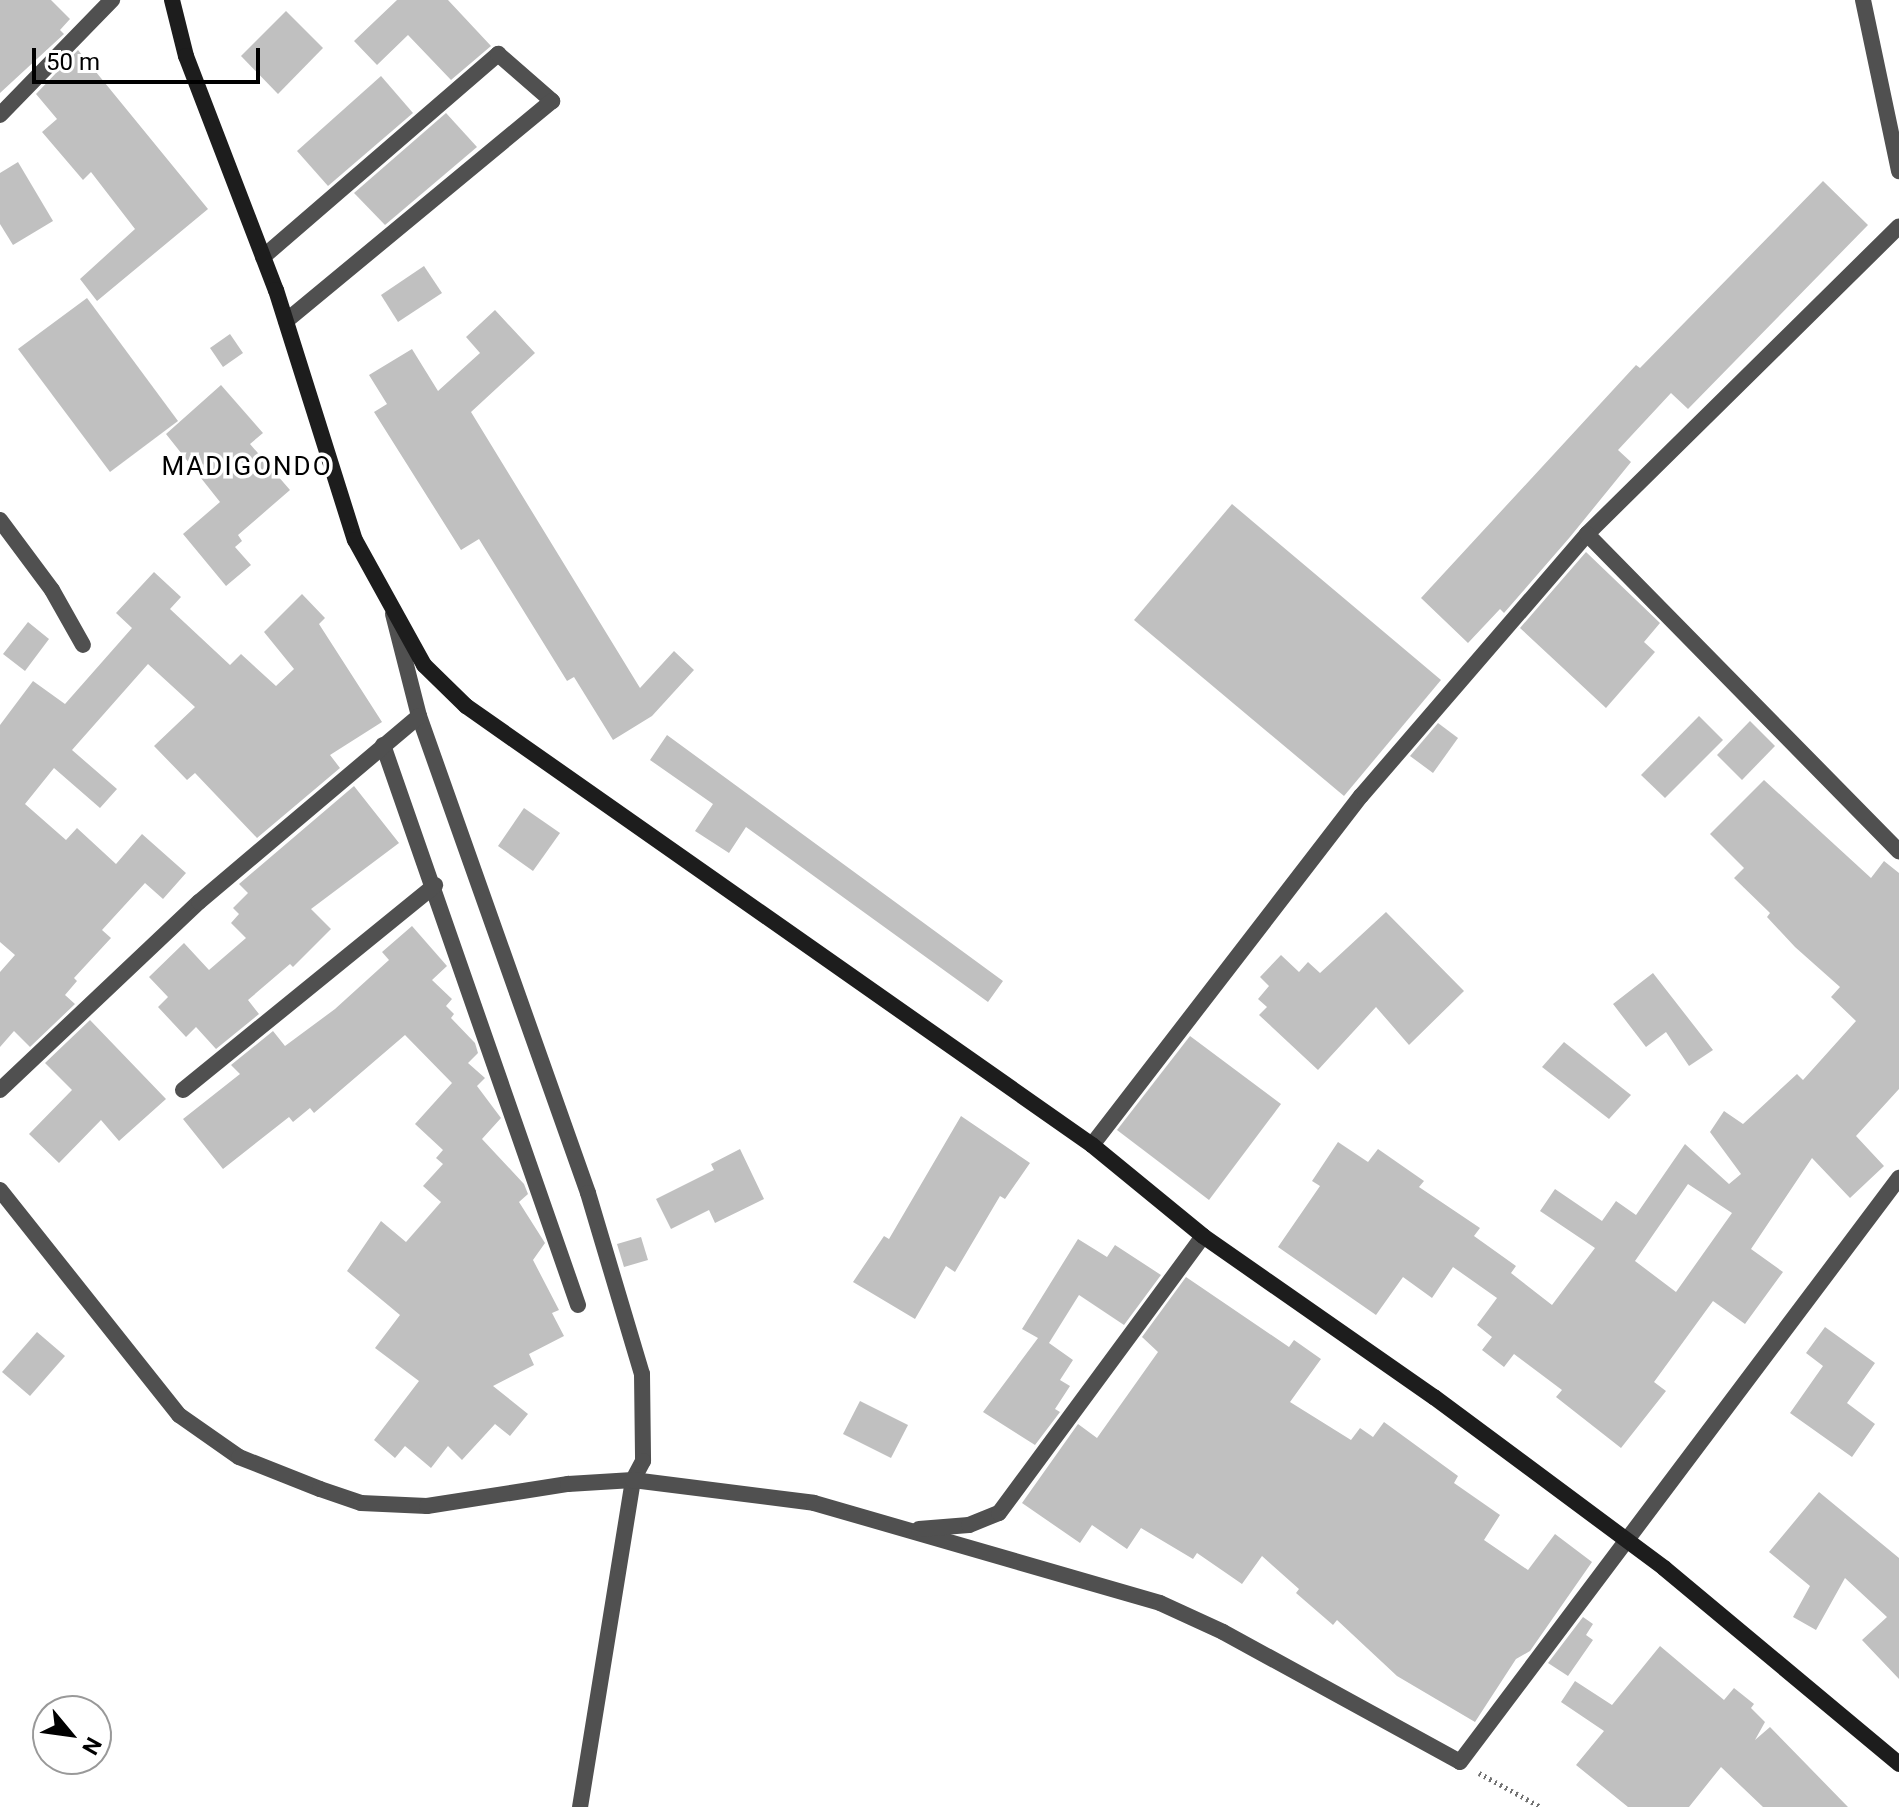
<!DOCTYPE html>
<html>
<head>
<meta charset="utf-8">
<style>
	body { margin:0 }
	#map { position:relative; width:1899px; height:1807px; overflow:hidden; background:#fff; font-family:Roboto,sans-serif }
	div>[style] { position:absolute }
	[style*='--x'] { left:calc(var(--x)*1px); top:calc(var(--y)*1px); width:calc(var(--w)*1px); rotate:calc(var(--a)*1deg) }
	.building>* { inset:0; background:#c0c0c0 }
	.path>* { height:5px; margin-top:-2.5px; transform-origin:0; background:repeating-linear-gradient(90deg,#727272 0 2px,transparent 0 6px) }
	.service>* { height:16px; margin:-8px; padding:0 8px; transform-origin:8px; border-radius:8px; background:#505050 }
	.minor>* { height:16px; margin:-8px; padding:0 8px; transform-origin:8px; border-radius:8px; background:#505050 }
	.secondary>* { height:16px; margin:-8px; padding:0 8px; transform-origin:8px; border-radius:8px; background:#1d1d1d }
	span { translate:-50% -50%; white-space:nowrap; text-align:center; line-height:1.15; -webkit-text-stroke:7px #fff; paint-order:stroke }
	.quarter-label { font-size:26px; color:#000; letter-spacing:2px }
	.north { position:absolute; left:32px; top:1695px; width:80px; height:80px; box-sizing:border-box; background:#fff; border:2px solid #999; border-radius:50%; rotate:119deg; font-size:22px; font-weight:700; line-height:32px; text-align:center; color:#000 }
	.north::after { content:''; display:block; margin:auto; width:28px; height:36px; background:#000; clip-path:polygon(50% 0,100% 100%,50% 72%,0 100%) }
	.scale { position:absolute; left:32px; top:48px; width:228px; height:36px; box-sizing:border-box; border:4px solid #000; border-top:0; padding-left:10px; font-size:24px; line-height:28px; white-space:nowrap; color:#000; -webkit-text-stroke:6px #fff; paint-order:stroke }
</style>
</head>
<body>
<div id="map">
	<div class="building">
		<div style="clip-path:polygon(0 0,51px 0,70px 19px,60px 30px,64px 34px,0 93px)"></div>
		<div style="clip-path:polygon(397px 0,448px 0,491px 46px,451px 80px,408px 35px,377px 65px,354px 41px)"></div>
		<div style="clip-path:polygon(286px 11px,323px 48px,278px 94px,241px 56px)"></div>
		<div style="clip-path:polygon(78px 50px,208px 209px,97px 301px,80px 279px,135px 229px,91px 172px,83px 180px,42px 132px,57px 119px,36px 94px)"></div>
		<div style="clip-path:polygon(381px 76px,413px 113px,328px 186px,297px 151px)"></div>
		<div style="clip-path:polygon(446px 113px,477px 147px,385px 225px,354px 193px)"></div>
		<div style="clip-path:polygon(18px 162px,53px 221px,13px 245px,0 224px,0 173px)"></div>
		<div style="clip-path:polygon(1823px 181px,1868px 225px,1688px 409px,1671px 393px,1618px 450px,1631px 462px,1570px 537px,1504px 613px,1500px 609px,1468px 643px,1421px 598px,1636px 365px,1640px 368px)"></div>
		<div style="clip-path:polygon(424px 266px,442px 293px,398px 322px,381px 295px)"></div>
		<div style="clip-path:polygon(87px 298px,178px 421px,110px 472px,18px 349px)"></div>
		<div style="clip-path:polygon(495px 310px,535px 353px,471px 412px,640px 688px,674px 651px,694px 670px,652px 716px,613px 740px,574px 677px,567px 681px,479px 539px,461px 550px,374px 412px,387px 404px,369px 375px,412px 349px,438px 391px,480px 353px,466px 337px)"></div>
		<div style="clip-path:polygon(230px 334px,243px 353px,223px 367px,210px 348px)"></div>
		<div style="clip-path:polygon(221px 385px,263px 433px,250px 444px,290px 490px,238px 535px,242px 541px,235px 547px,251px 565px,226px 586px,183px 534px,220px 502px,166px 434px)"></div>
		<div style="clip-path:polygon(1232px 504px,1441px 680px,1344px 796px,1134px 620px)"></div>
		<div style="clip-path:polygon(1586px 552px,1660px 623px,1644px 642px,1655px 652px,1606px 708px,1520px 628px)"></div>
		<div style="clip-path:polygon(154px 572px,181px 597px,170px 609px,230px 665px,241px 654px,276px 686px,294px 669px,264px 632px,302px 594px,325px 618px,319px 624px,382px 722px,330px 755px,340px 768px,257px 838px,195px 773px,187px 780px,154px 746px,195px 707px,148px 664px,72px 750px,117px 789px,100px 808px,54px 768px,25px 804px,66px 840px,77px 828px,116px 864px,142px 834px,186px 873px,163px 899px,145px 883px,102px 930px,111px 938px,74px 978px,77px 981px,65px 995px,75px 1004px,30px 1047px,14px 1031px,0 1047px,0 972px,15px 955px,0 942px,0 725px,33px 681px,65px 704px,132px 628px,116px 613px)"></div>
		<div style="clip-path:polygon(28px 622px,49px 639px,25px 671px,3px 654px)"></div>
		<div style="clip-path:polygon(1699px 716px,1723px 740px,1665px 798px,1641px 775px)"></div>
		<div style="clip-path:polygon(1750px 721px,1775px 746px,1742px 780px,1717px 755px)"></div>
		<div style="clip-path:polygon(1438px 723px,1458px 738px,1433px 773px,1410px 756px)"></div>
		<div style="clip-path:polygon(667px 735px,1003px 981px,988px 1002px,746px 827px,729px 853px,695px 831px,713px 804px,650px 760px)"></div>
		<div style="clip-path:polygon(evenodd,1764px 780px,1871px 878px,1884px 861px,1899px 873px,1899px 1089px,1856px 1136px,1884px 1166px,1850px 1198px,1812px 1158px,1751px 1249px,1783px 1272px,1745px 1324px,1713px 1301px,1654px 1382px,1666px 1391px,1621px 1448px,1556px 1397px,1562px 1390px,1514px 1354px,1504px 1367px,1482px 1350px,1492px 1337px,1477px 1325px,1497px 1298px,1453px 1267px,1432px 1298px,1403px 1277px,1376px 1315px,1278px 1247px,1320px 1186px,1312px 1181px,1338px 1142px,1368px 1162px,1378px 1149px,1424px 1181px,1419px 1187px,1480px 1228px,1474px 1236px,1516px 1266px,1511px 1273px,1552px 1305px,1595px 1248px,1540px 1211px,1555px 1189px,1602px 1221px,1616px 1201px,1636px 1215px,1685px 1144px,1729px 1184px,1741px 1174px,1710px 1132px,1724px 1111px,1743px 1124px,1797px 1074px,1803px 1080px,1856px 1021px,1831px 997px,1840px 987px,1795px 947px,1767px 917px,1770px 913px,1734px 878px,1744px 868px,1710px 834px,1764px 780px,1688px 1184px,1732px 1213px,1676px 1292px,1635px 1261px,1688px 1184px)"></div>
		<div style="clip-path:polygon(354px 786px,399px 843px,311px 909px,331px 929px,293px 967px,290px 964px,248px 1000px,259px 1014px,216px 1049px,196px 1027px,186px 1037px,158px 1007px,168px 997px,149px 977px,184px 943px,209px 970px,246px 938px,231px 923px,239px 914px,233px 908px,248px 893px,239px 884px)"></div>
		<div style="clip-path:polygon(524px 808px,560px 833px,533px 871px,498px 846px)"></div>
		<div style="clip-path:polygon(1386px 912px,1464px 991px,1409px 1045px,1376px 1007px,1318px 1070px,1259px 1015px,1267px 1007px,1258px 999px,1269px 986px,1260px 977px,1281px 955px,1299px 972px,1308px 962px,1320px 973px)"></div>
		<div style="clip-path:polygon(412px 926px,447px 966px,432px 980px,452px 999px,446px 1006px,454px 1014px,451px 1018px,475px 1043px,478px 1053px,468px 1063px,485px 1078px,477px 1086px,501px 1118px,482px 1139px,524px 1184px,528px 1194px,519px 1202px,545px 1243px,533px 1260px,559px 1310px,552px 1313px,564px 1336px,529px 1354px,534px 1365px,493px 1386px,528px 1414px,510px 1436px,495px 1424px,462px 1460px,448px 1446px,431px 1468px,405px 1446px,395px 1458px,374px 1440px,419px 1381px,375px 1348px,400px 1315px,347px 1271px,381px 1221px,406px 1242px,441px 1202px,423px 1186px,443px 1164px,436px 1158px,443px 1150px,415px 1124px,452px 1083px,405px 1035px,314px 1113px,310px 1108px,293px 1122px,289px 1117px,223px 1169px,183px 1119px,240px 1074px,231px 1065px,273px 1031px,285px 1046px,335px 1009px,389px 960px,382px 952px)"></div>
		<div style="clip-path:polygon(1653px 973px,1713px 1050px,1689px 1066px,1666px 1032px,1646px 1047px,1613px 1004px)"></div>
		<div style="clip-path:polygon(90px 1020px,166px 1099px,119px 1141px,101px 1120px,59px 1163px,29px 1134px,72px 1090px,45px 1063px)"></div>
		<div style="clip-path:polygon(1190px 1036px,1281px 1104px,1209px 1200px,1117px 1130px)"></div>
		<div style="clip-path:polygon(1564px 1042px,1631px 1095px,1609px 1119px,1542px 1067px)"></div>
		<div style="clip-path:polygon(961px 1116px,1030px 1163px,1005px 1199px,1000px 1196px,955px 1272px,946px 1266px,915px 1319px,853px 1282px,884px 1236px,889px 1239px)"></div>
		<div style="clip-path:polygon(740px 1149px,764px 1199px,715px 1223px,709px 1210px,671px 1229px,656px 1199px,714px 1170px,711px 1164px)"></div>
		<div style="clip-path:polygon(641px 1237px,648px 1260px,624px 1267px,617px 1244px)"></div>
		<div style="clip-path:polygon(1078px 1239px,1107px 1257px,1115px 1245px,1161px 1275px,1124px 1325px,1079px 1295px,1049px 1343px,1073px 1360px,1060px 1380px,1070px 1386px,1055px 1409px,1060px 1412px,1035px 1445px,983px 1412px,1038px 1338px,1022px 1329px)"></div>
		<div style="clip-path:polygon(1186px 1277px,1289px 1347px,1294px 1340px,1321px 1359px,1290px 1402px,1351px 1440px,1360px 1428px,1373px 1437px,1384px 1422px,1458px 1476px,1454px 1483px,1500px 1515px,1484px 1540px,1528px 1570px,1555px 1534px,1592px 1562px,1530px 1651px,1516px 1659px,1475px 1722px,1397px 1676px,1337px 1620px,1333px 1625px,1296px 1593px,1299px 1589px,1262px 1556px,1242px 1584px,1197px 1553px,1193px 1559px,1141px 1528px,1127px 1549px,1092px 1525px,1080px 1543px,1022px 1503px,1078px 1424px,1097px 1438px,1158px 1352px,1142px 1337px)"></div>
		<div style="clip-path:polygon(1825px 1327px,1875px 1363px,1847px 1403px,1875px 1424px,1852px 1457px,1790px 1413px,1823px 1366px,1806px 1353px)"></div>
		<div style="clip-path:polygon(37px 1332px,65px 1356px,30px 1396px,2px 1372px)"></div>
		<div style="clip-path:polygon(860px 1401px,908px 1425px,891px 1458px,843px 1434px)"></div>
		<div style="clip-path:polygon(1819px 1492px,1899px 1558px,1899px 1679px,1862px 1640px,1887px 1617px,1845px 1578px,1816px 1630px,1793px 1617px,1810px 1586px,1769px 1552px)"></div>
		<div style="clip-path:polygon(1583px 1617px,1593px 1624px,1586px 1635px,1593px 1640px,1568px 1676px,1548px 1663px)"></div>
		<div style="clip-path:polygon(1660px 1646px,1724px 1700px,1734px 1688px,1754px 1704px,1751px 1708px,1765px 1722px,1755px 1740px,1770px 1727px,1848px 1807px,1763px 1807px,1721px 1767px,1689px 1807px,1628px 1807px,1576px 1765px,1604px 1731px,1561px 1702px,1575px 1681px,1612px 1705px)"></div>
	</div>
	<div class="path">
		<div style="--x:1479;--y:1773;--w:71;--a:28.7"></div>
	</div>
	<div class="service">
		<div style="--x:263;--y:257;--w:311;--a:-40.8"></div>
		<div style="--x:498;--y:54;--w:72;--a:41"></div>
		<div style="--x:552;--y:101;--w:345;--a:140.4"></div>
	</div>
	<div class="minor">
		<div style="--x:1863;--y:0;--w:175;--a:78.1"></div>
		<div style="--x:0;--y:115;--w:161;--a:-45.8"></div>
		<div style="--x:0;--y:520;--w:87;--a:53.4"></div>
		<div style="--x:52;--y:590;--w:63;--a:60.6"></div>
		<div style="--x:1587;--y:534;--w:438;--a:-44.6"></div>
		<div style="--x:393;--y:614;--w:105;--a:75.7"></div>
		<div style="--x:419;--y:716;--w:506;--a:70.49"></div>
		<div style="--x:588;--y:1193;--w:189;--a:73.4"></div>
		<div style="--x:642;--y:1374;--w:87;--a:89.3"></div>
		<div style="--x:643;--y:1461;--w:21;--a:118"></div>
		<div style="--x:633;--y:1480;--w:331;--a:99.2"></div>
		<div style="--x:383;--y:745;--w:593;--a:70.8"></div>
		<div style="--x:0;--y:1090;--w:274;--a:-43.4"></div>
		<div style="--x:199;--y:902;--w:288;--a:-40.2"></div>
		<div style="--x:183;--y:1090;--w:325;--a:-39.1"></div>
		<div style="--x:1092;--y:1145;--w:441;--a:-52.4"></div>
		<div style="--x:1361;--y:796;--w:346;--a:-49.2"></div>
		<div style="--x:1587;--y:534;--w:445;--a:45.5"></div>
		<div style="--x:0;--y:1190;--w:288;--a:51.5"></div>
		<div style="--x:179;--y:1415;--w:73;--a:35"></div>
		<div style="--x:239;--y:1457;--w:87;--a:21.6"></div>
		<div style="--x:320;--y:1489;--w:43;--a:18.9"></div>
		<div style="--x:361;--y:1503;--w:66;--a:2.6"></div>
		<div style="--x:427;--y:1506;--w:143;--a:-8.9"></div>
		<div style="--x:568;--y:1484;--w:65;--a:-3.5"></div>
		<div style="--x:633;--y:1480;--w:182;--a:7.2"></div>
		<div style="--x:814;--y:1503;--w:360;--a:16.1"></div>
		<div style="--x:1160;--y:1603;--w:69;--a:24.7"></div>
		<div style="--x:1223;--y:1632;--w:270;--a:28.7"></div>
		<div style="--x:1460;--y:1762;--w:731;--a:-53.07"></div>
		<div style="--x:919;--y:1529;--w:50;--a:-4.6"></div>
		<div style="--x:969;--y:1525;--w:32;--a:-22"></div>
		<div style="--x:999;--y:1513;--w:344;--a:-53.6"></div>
	</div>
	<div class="secondary">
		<div style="--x:172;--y:0;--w:58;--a:76"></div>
		<div style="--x:186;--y:56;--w:251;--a:69"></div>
		<div style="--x:276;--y:290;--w:262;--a:72.5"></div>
		<div style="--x:355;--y:540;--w:143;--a:61.1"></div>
		<div style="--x:424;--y:665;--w:59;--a:44.3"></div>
		<div style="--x:466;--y:706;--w:765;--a:35.04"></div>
		<div style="--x:1092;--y:1145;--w:144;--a:39.3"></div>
		<div style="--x:1203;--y:1236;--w:282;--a:34.9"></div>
		<div style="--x:1434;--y:1397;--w:287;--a:36.6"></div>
		<div style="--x:1664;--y:1568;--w:306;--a:39.8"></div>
	</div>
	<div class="quarter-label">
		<span style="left:247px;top:467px">MADIGONDO</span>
	</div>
	<div class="north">N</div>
	<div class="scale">50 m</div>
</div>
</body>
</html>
